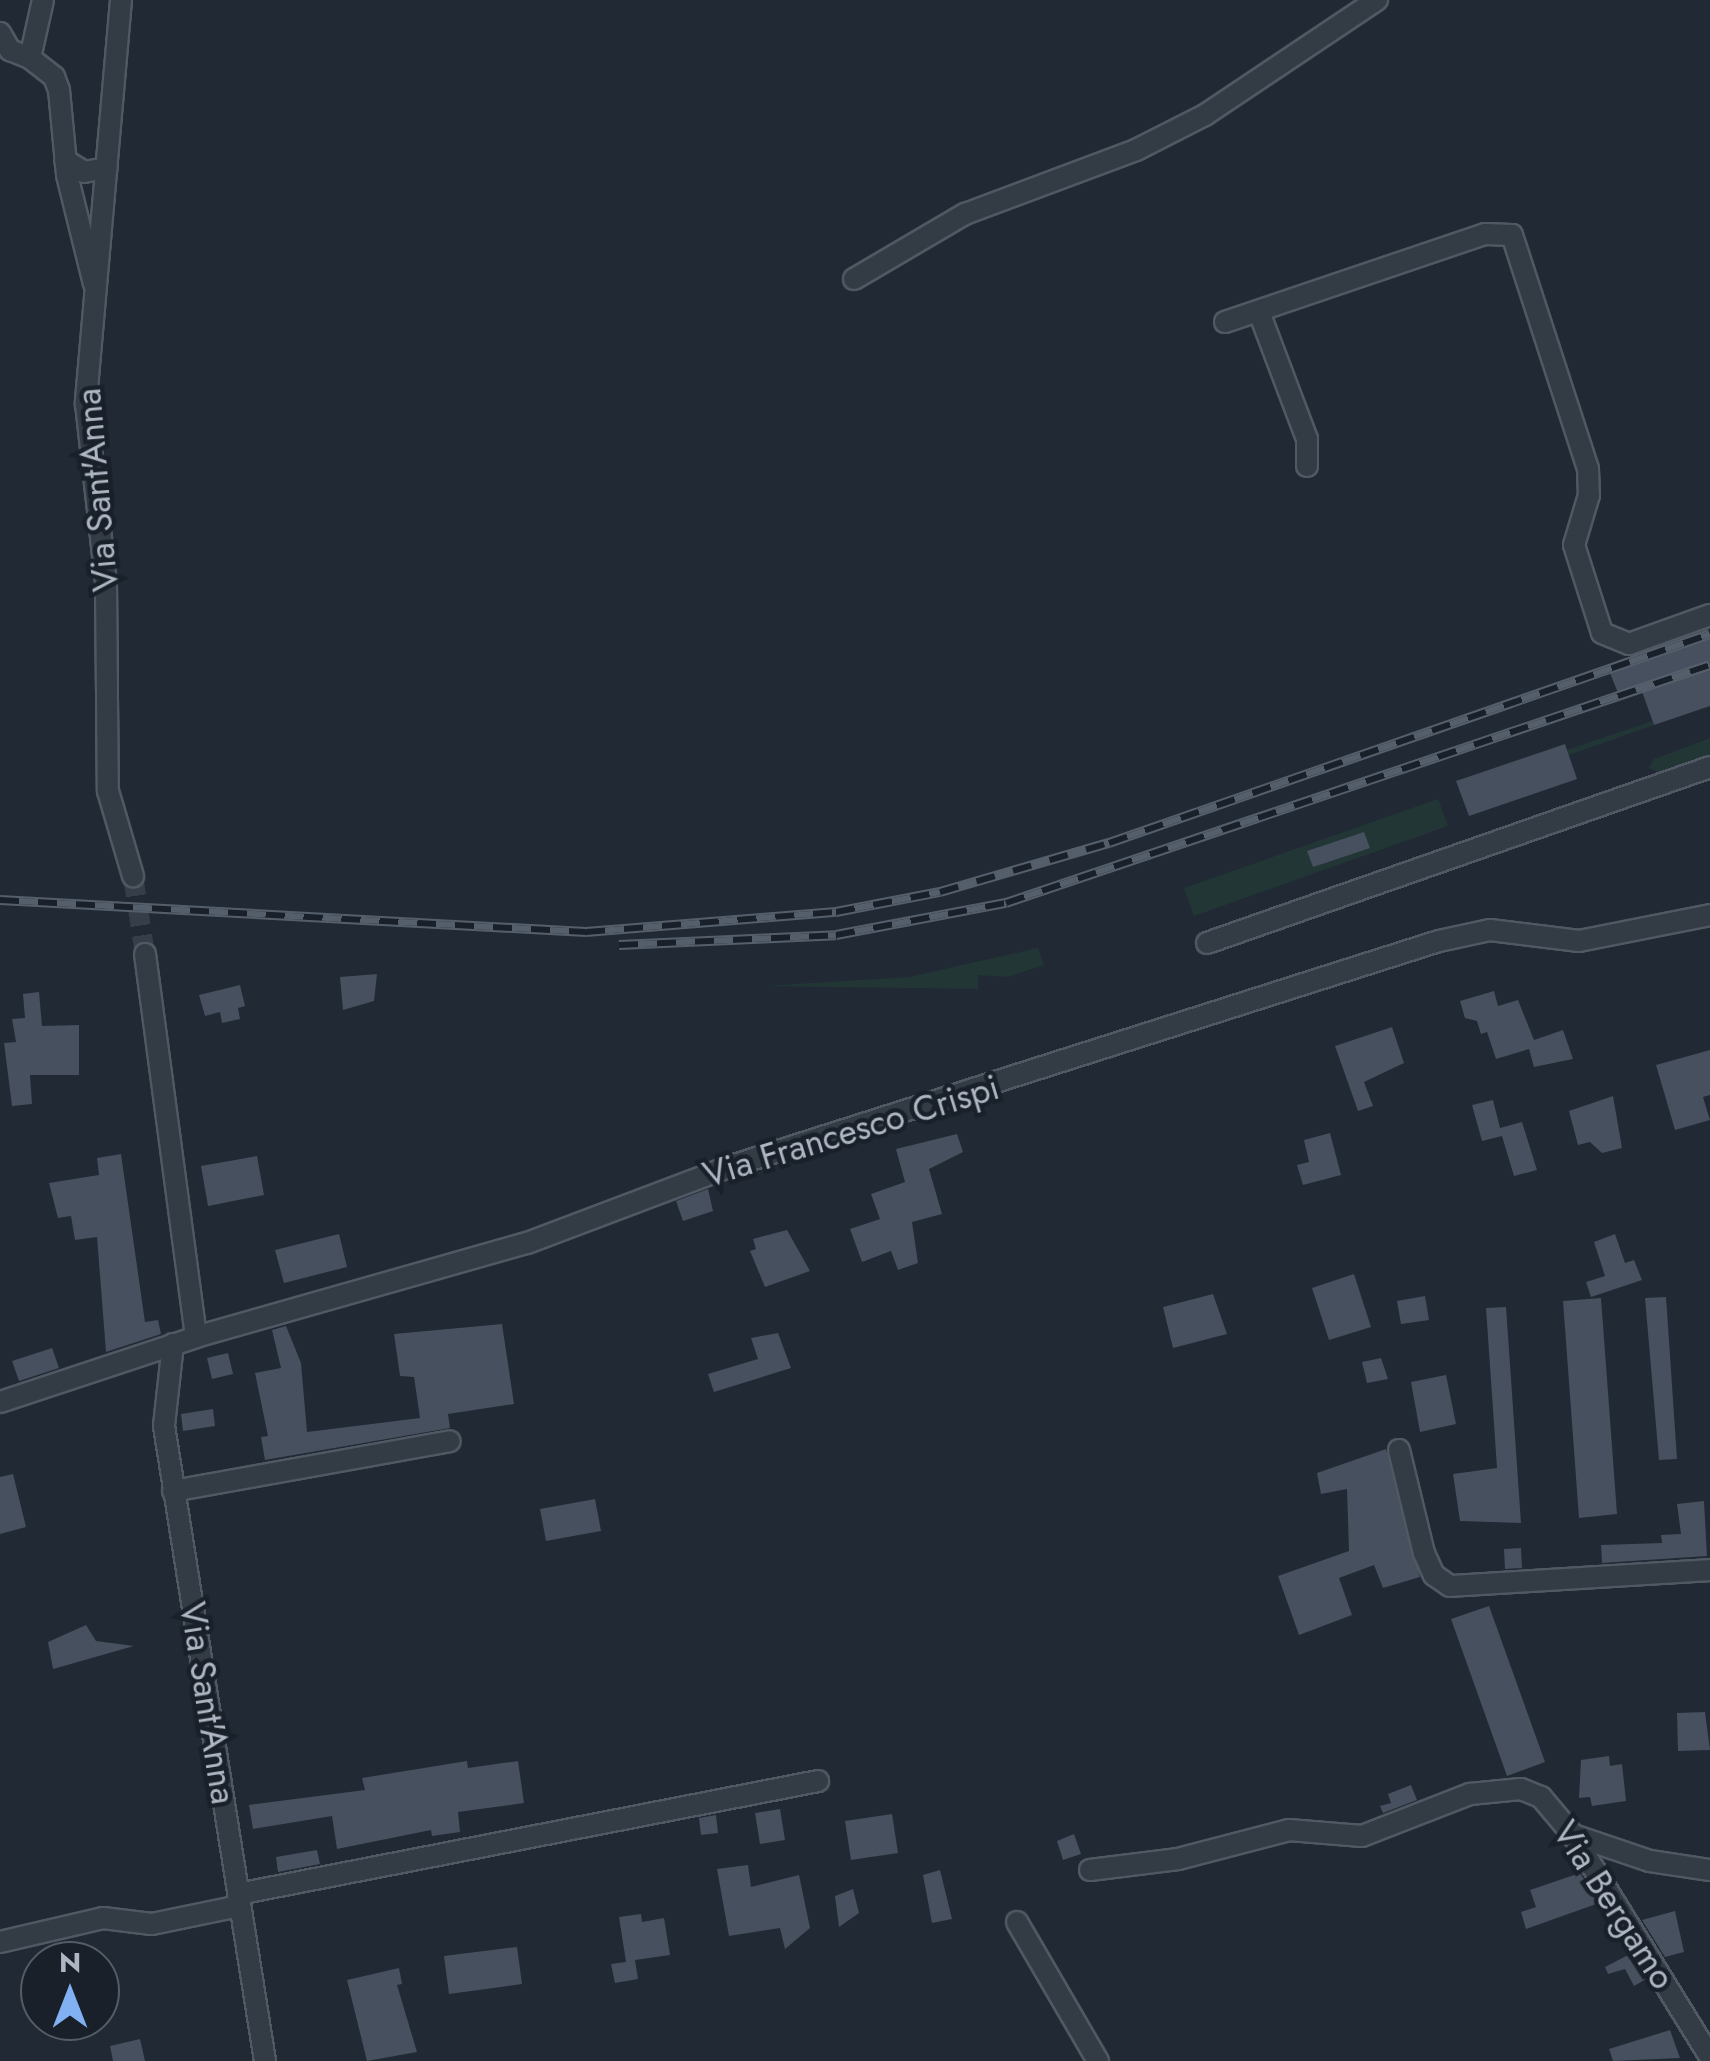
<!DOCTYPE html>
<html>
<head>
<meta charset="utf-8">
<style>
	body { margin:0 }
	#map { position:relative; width:1710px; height:2061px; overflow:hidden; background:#202934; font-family:Jost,sans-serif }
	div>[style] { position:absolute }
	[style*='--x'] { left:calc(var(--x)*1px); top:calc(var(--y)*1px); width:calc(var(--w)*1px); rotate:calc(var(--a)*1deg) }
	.green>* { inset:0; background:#233636 }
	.building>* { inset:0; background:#46505e }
	.minor-tunnel>* { height:20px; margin-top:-10px; transform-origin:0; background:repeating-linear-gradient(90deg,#353e49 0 20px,transparent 0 30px) }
	.roads { filter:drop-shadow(2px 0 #505963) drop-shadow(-2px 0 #505963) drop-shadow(0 2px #505963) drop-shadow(0 -2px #505963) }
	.minor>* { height:20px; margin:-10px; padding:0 10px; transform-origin:10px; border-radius:10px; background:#333b45 }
	.rail>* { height:10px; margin-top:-5px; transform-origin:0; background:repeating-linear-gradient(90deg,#192029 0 19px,#555f6c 0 38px); box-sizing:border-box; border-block:2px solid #555f6c }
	span { translate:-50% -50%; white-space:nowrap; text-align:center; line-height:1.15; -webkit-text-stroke:9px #192029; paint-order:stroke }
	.street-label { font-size:35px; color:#adb6c2 }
	.north { position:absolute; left:20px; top:1941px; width:100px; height:100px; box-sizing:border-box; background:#192029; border:2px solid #545c66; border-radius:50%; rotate:0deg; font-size:28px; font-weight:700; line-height:40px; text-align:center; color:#adb6c2 }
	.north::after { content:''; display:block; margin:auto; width:35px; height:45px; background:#81b0f3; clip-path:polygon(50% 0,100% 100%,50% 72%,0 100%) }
</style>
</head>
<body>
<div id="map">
	<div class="green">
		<div style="clip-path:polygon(1652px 721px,1654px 725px,1569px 755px,1567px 750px)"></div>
		<div style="clip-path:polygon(1710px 738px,1710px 754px,1659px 772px,1649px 768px,1654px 759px)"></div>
		<div style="clip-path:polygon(1438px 799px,1448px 826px,1194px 916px,1184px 888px)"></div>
		<div style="clip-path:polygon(1038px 948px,1044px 965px,1007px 977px,978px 975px,978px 989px,765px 986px,909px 977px)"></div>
	</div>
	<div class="building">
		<div style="clip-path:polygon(1710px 638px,1710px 706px,1654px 725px,1640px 686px,1618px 693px,1610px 673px)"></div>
		<div style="clip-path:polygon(1565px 744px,1577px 779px,1469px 816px,1456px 781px)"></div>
		<div style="clip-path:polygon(1364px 832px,1370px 848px,1313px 867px,1307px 851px)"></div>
		<div style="clip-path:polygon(377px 974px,374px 1001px,343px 1010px,340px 977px)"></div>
		<div style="clip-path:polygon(240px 985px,245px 1006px,238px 1008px,240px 1019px,222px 1023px,220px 1012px,205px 1016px,199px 995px)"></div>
		<div style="clip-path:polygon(1494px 991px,1498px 1006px,1518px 1000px,1534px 1040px,1563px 1030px,1573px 1059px,1534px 1067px,1529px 1049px,1496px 1059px,1487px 1032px,1481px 1034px,1477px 1021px,1465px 1018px,1460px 1001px)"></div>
		<div style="clip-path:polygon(39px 992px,42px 1026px,79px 1025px,79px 1075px,30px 1075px,32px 1104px,12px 1106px,4px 1043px,16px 1042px,12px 1019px,25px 1018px,23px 994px)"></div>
		<div style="clip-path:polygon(1392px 1027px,1404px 1063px,1364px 1082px,1373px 1106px,1358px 1111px,1335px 1046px)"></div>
		<div style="clip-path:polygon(1710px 1050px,1710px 1095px,1703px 1097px,1710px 1120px,1675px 1130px,1656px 1065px)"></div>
		<div style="clip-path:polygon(1613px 1096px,1622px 1148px,1602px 1153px,1590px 1142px,1578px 1145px,1569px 1111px)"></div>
		<div style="clip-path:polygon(1493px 1100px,1500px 1128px,1522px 1122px,1537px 1170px,1514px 1176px,1502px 1136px,1482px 1141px,1472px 1105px)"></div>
		<div style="clip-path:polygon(1330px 1133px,1341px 1175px,1303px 1185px,1297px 1165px,1309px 1162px,1304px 1140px)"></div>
		<div style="clip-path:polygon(957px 1134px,963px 1152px,929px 1169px,942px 1214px,912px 1222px,918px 1263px,898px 1270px,891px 1251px,862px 1262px,850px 1229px,880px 1219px,871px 1194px,905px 1182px,896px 1149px)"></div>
		<div style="clip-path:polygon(121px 1154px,145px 1322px,158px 1320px,161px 1334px,106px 1352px,97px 1237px,75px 1240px,71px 1216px,58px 1218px,49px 1183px,99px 1175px,97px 1158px)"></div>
		<div style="clip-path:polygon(257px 1156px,264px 1195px,208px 1206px,201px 1166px)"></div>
		<div style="clip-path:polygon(708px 1189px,713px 1211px,683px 1221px,676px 1201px)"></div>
		<div style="clip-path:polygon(787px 1230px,810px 1271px,765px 1287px,750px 1251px,756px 1249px,753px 1239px)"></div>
		<div style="clip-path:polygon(339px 1234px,347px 1267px,284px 1283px,275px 1250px)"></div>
		<div style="clip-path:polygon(1615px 1234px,1625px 1263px,1634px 1260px,1642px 1280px,1591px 1297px,1586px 1282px,1605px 1276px,1594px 1242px)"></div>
		<div style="clip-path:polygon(1354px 1274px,1371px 1327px,1329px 1340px,1312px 1288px)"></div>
		<div style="clip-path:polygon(1213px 1294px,1227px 1334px,1173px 1348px,1163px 1307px)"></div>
		<div style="clip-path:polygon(1425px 1296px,1429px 1320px,1401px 1324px,1397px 1301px)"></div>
		<div style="clip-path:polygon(1666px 1297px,1677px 1459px,1659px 1460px,1645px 1298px)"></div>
		<div style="clip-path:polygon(1601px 1298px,1617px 1514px,1579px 1518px,1563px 1301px)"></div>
		<div style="clip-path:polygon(1506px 1307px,1521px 1523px,1460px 1521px,1453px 1474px,1497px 1468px,1486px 1308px)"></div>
		<div style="clip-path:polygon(502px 1324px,514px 1404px,448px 1414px,450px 1428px,265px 1460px,261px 1437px,268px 1436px,255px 1373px,281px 1368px,272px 1330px,286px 1326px,301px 1363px,307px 1432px,420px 1418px,414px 1377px,400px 1376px,394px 1334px)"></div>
		<div style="clip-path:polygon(778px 1333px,791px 1368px,714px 1392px,708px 1374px,758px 1359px,751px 1338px)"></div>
		<div style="clip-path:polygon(52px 1348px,59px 1368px,19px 1381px,12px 1361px)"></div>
		<div style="clip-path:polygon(228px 1353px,233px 1374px,212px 1379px,207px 1358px)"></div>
		<div style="clip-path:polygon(1381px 1358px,1388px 1379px,1367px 1383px,1362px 1362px)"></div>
		<div style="clip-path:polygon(1446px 1375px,1456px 1424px,1420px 1432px,1411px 1382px)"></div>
		<div style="clip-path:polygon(213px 1409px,215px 1426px,183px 1431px,181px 1414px)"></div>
		<div style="clip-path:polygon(1386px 1449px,1420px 1577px,1383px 1588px,1374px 1565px,1339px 1578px,1352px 1615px,1299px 1635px,1278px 1576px,1349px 1551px,1347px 1489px,1321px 1494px,1317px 1473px)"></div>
		<div style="clip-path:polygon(13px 1474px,26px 1527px,0 1534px,0 1477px)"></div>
		<div style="clip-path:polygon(595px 1499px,601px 1531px,546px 1541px,540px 1509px)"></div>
		<div style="clip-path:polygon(1704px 1501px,1707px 1556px,1602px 1563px,1601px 1545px,1662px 1543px,1661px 1535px,1681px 1534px,1677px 1504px)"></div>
		<div style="clip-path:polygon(1521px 1548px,1522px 1568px,1505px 1569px,1504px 1549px)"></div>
		<div style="clip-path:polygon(1489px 1606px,1545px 1762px,1507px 1776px,1451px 1619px)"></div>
		<div style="clip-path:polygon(86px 1625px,96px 1641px,134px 1646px,53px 1669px,48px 1642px)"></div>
		<div style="clip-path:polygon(1705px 1712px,1710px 1750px,1678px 1751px,1677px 1713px)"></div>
		<div style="clip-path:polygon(1609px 1756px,1610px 1766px,1622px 1764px,1626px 1801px,1592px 1806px,1590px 1797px,1579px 1798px,1581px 1760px)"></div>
		<div style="clip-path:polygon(467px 1761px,468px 1768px,518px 1761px,524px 1803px,458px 1812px,460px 1832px,432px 1836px,431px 1830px,337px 1849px,332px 1816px,253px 1829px,249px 1805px,365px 1790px,362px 1778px)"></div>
		<div style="clip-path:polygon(1411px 1785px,1417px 1800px,1383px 1813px,1380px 1806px,1391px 1803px,1388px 1794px)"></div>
		<div style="clip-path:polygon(780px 1809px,785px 1840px,760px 1844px,755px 1813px)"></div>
		<div style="clip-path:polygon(892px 1814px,898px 1853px,851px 1860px,845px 1821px)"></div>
		<div style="clip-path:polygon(716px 1815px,718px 1833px,701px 1835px,699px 1818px)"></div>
		<div style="clip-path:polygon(1074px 1834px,1081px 1854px,1063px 1860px,1057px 1841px)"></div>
		<div style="clip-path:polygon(317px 1850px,320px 1864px,278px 1872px,276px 1857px)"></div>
		<div style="clip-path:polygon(748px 1865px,751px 1887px,799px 1875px,810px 1928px,785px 1949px,780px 1928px,729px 1936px,717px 1869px)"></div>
		<div style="clip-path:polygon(940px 1870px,952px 1919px,932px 1923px,923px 1875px)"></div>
		<div style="clip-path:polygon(1580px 1873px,1599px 1903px,1526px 1929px,1521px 1912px,1536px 1907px,1530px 1890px)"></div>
		<div style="clip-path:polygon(853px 1889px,859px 1913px,839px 1927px,835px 1896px)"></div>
		<div style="clip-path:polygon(1675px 1911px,1684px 1952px,1665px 1957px,1642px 1920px)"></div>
		<div style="clip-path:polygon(641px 1914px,642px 1922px,664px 1918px,670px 1955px,635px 1960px,638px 1979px,615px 1983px,611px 1964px,626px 1962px,619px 1917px)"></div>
		<div style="clip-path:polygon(517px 1947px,522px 1984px,449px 1994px,444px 1956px)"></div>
		<div style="clip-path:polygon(1630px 1954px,1646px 1979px,1634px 1986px,1625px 1969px,1608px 1974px,1605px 1967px)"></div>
		<div style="clip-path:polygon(399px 1968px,402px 1984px,397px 1985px,417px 2052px,367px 2061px,347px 1980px)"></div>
		<div style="clip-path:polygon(1670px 2030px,1680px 2058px,1613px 2061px,1609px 2049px)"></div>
		<div style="clip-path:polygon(140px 2039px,145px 2061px,113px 2061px,110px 2046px)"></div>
	</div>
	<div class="minor-tunnel">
		<div style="--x:133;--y:876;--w:79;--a:81.3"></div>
	</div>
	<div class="roads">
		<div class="minor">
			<div style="--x:43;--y:0;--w:59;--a:102.6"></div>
			<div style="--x:30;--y:58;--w:31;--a:38"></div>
			<div style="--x:54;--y:77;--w:14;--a:69"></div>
			<div style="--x:59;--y:90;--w:85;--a:84.6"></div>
			<div style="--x:67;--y:175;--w:112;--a:76.1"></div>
			<div style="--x:121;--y:0;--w:406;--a:95"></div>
			<div style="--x:86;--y:404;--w:178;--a:83.6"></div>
			<div style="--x:106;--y:581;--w:210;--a:89.5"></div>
			<div style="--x:108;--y:791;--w:89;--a:73.6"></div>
			<div style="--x:0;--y:33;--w:20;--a:60"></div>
			<div style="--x:10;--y:50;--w:22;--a:22"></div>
			<div style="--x:65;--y:160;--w:22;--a:32"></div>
			<div style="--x:84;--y:172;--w:23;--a:-10"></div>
			<div style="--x:854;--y:279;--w:129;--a:-30.4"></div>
			<div style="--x:965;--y:214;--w:183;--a:-20.5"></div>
			<div style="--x:1136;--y:150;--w:77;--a:-26.9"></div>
			<div style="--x:1205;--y:115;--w:207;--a:-33.8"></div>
			<div style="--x:1259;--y:312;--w:136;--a:69.3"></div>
			<div style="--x:1307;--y:439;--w:27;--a:90"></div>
			<div style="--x:1225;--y:322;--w:274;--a:-18.7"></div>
			<div style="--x:1485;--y:234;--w:27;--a:2"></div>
			<div style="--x:1512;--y:235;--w:246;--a:72"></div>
			<div style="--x:1588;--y:469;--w:26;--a:88"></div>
			<div style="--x:1589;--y:495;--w:52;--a:106.7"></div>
			<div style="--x:1574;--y:545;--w:92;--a:72.3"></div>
			<div style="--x:1602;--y:633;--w:29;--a:22"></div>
			<div style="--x:1629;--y:644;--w:86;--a:-19.7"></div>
			<div style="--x:1207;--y:943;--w:533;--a:-19.28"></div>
			<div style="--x:145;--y:954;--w:386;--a:82.4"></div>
			<div style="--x:173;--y:1344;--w:82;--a:96.3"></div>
			<div style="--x:164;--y:1426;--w:643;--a:80.96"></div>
			<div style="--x:0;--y:1402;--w:206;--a:-18.3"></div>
			<div style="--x:196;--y:1337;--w:344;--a:-15.9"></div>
			<div style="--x:527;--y:1243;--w:212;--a:-20.7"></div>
			<div style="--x:725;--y:1168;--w:749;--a:-17.64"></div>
			<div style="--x:1439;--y:941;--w:52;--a:-12.2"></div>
			<div style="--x:1490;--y:930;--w:90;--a:7"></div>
			<div style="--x:1579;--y:941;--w:134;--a:-11.2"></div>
			<div style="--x:1399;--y:1450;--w:106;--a:76.4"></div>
			<div style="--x:1424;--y:1553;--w:24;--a:66"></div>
			<div style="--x:1434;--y:1575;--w:19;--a:35"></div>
			<div style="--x:1450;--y:1586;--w:260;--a:-3.5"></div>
			<div style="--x:173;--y:1491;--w:281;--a:-10.2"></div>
			<div style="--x:1573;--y:1835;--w:81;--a:18.7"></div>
			<div style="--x:1650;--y:1861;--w:61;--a:8.5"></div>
			<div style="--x:1090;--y:1870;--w:89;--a:-7.1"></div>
			<div style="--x:1178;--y:1859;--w:115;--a:-14.6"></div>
			<div style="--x:1289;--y:1830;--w:73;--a:4.7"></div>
			<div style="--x:1362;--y:1836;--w:116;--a:-21.3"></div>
			<div style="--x:1470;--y:1794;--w:51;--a:-5.6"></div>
			<div style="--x:1521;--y:1789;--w:22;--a:22"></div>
			<div style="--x:1541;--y:1797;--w:50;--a:49.9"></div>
			<div style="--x:1573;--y:1835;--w:261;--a:58.3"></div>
			<div style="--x:238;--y:1894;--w:591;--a:-11.02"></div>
			<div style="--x:1017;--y:1922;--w:161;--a:59.8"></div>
			<div style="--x:0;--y:1942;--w:106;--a:-13.1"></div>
			<div style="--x:103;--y:1918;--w:49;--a:7"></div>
			<div style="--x:152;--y:1924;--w:89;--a:-11.7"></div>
		</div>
	</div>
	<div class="rail">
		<div style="--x:0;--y:900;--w:587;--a:3.13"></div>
		<div style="--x:586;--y:932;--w:251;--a:-4.6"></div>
		<div style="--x:836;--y:912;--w:106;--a:-10.9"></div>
		<div style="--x:940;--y:892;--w:176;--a:-16.2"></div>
		<div style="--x:1109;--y:843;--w:636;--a:-19.18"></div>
		<div style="--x:619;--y:945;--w:217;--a:-2.6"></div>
		<div style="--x:836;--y:935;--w:173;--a:-10.7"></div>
		<div style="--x:1006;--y:903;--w:743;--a:-18.68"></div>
	</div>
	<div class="street-label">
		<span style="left:97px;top:490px;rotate:-95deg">Via Sant'Anna</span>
		<span style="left:851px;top:1131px;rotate:-17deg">Via Francesco Crispi</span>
		<span style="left:208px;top:1703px;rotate:81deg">Via Sant'Anna</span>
		<span style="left:1614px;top:1905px;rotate:57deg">Via Bergamo</span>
	</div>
	<div class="north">N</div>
</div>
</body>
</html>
